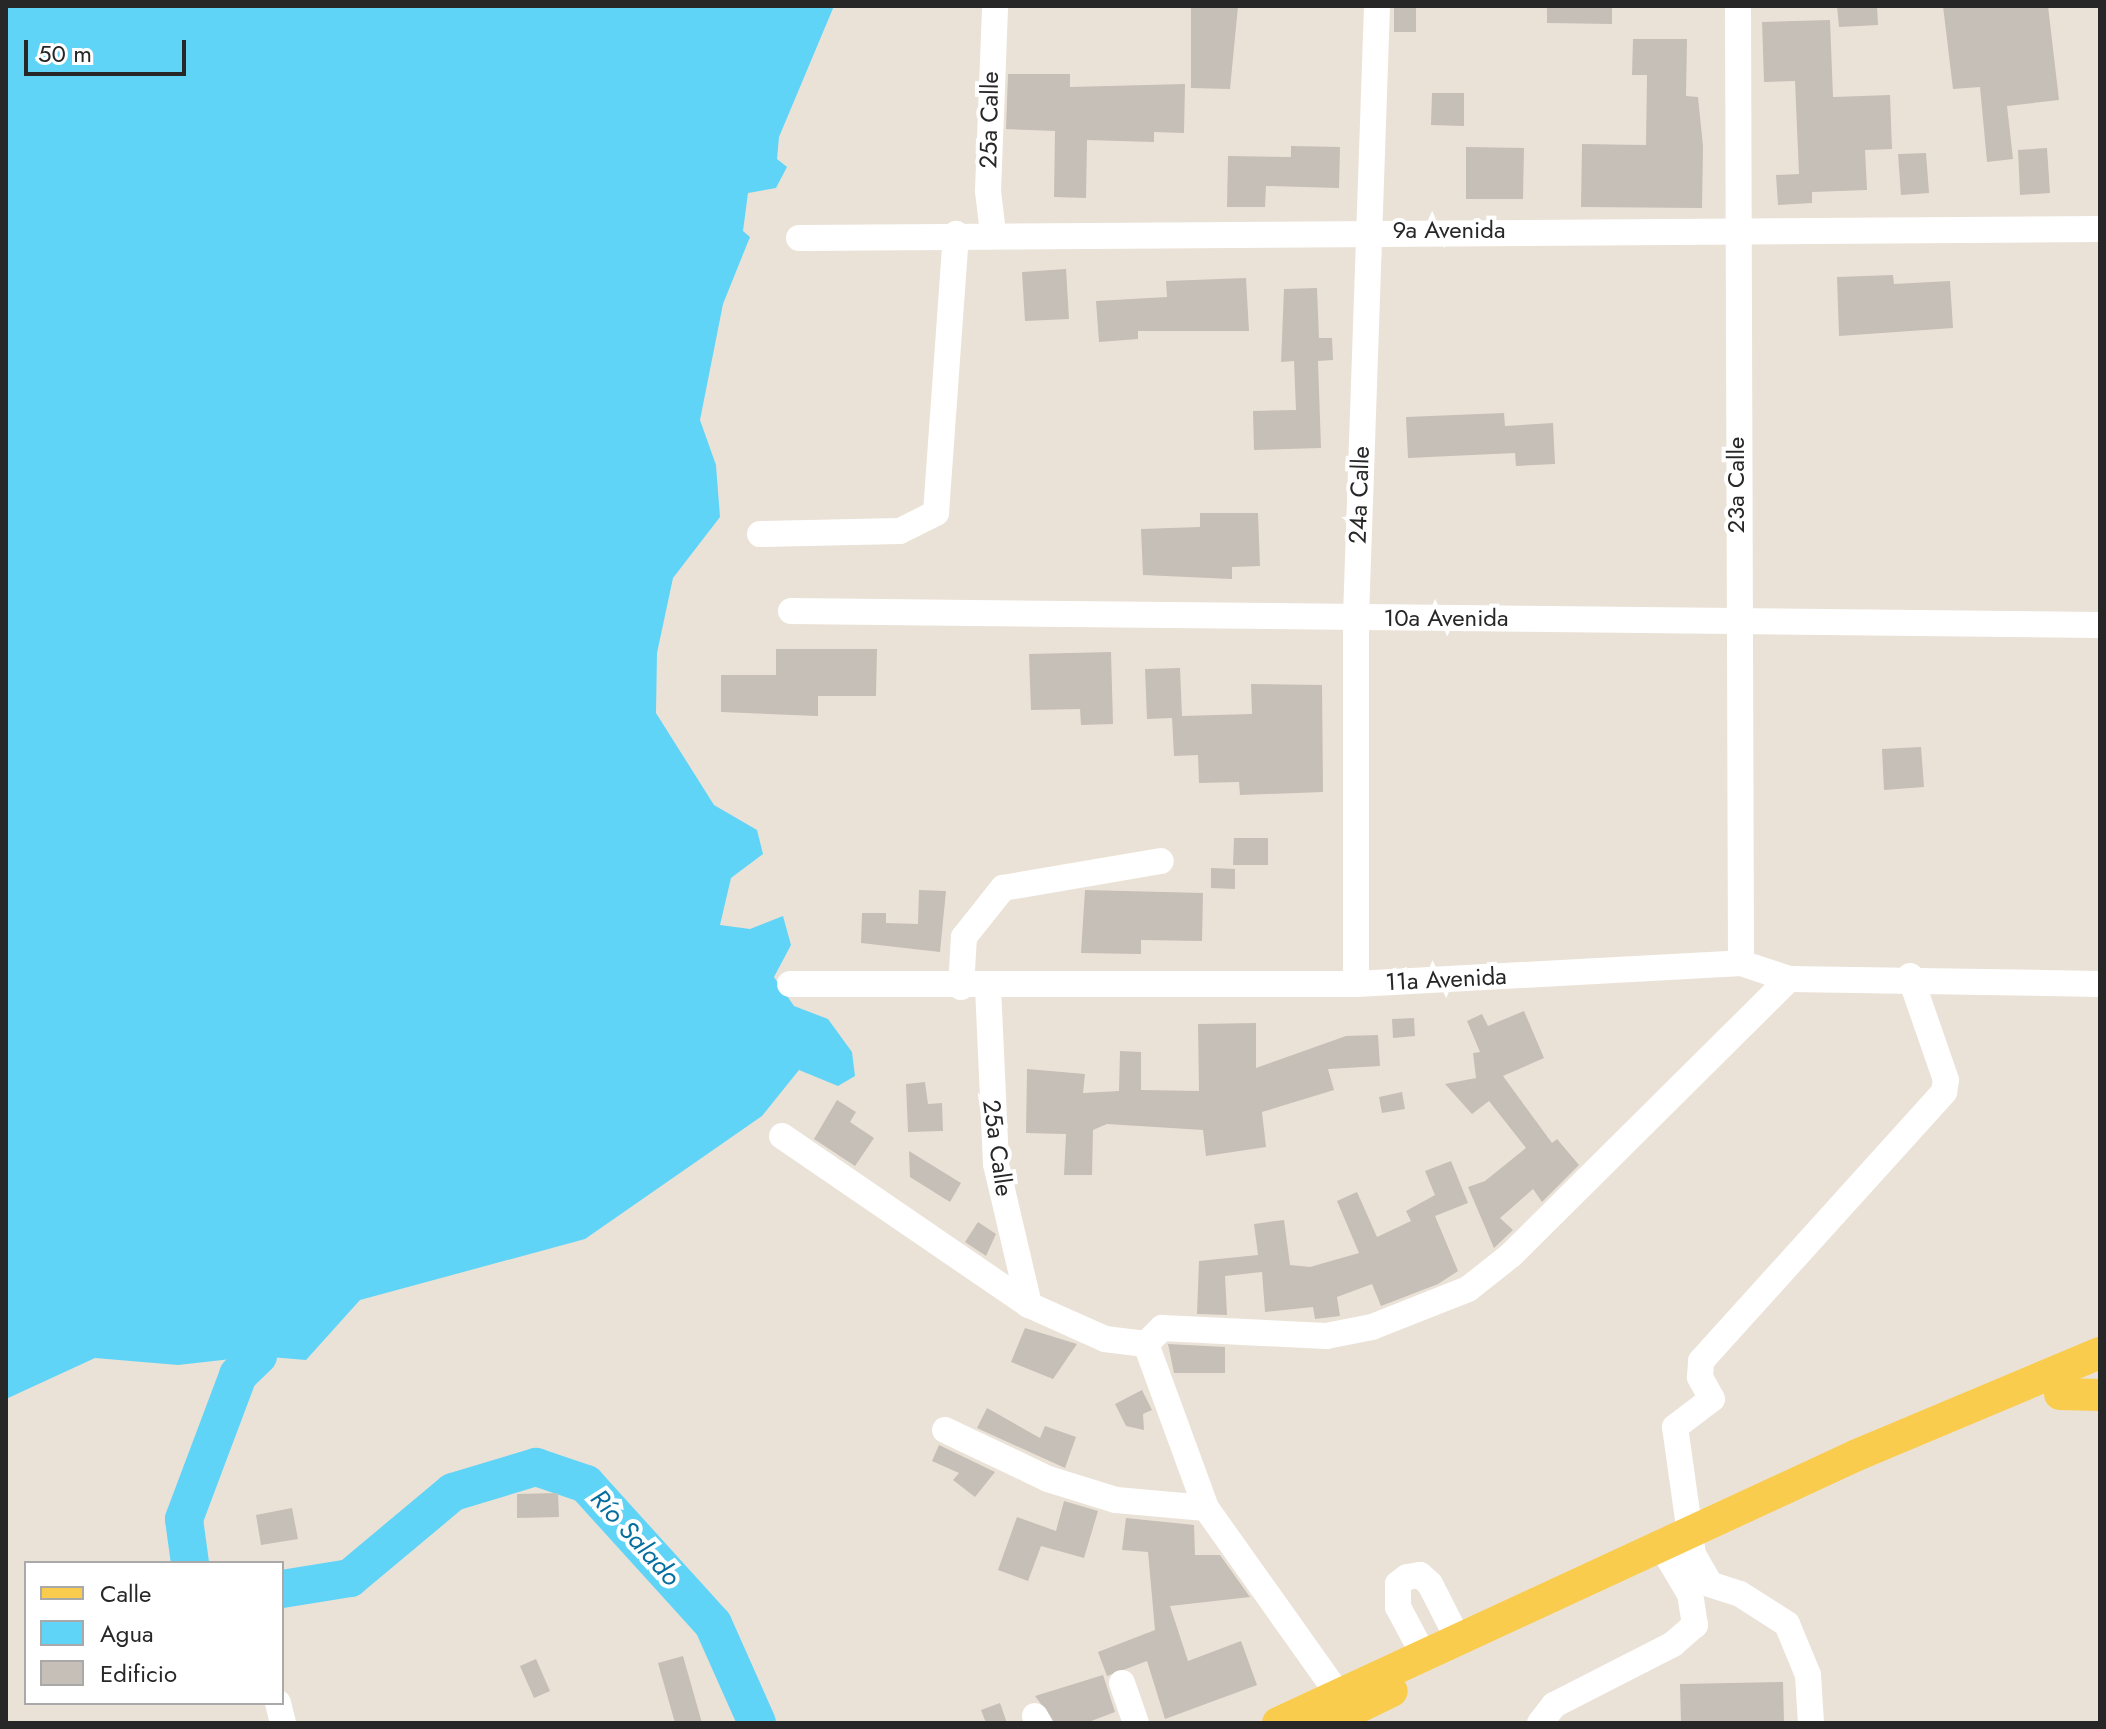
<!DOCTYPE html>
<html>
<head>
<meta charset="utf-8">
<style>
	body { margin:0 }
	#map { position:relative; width:2106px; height:1729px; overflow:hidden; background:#ebe2d7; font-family:Jost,sans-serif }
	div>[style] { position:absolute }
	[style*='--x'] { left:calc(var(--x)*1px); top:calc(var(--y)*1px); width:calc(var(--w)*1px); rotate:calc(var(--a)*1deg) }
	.water>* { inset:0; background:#60d4f7 }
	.river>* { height:38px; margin:-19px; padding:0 19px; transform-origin:19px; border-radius:19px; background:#60d4f7 }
	.building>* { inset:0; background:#c6bfb7 }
	.minor>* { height:26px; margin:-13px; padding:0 13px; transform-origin:13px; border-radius:13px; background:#fff }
	.major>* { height:32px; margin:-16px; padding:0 16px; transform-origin:16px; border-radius:16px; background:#facc4d }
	span { translate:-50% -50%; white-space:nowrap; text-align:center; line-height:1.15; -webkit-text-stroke:8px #fff; paint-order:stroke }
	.street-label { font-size:24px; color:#272727 }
	.water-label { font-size:26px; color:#046e9e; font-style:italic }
	.frame { position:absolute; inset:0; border:8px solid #272727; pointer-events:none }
	.legend { position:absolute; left:24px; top:1561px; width:260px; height:144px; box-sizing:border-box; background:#fff; border:2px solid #a9a9a9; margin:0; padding:10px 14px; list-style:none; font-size:24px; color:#272727 }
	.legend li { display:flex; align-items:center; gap:16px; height:40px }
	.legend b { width:40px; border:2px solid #a9a9a9 }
	.scale { position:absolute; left:24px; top:40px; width:162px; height:36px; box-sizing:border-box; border:4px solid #272727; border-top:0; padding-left:10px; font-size:24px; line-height:28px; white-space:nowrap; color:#272727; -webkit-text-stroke:6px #fff; paint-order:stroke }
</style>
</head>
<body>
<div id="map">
	<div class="water">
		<div style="clip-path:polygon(6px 6px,834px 6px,779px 137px,777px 159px,787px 167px,776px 188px,748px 193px,743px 231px,750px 237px,723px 304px,700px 420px,716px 465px,720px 517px,673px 578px,657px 653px,656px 713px,714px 805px,757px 830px,763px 854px,731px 878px,720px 925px,750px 929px,783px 916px,791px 945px,774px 977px,794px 1006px,828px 1019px,852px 1052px,855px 1076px,838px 1086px,799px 1070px,762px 1116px,585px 1239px,360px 1300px,306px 1360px,258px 1356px,178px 1365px,95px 1358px,6px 1399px)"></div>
	</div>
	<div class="river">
		<div style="--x:190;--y:1563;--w:44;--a:-97.8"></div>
		<div style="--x:184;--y:1519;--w:154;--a:-69.4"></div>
		<div style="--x:238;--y:1375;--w:28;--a:-44"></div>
		<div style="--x:282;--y:1589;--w:69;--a:-9.2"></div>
		<div style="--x:350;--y:1578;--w:134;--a:-39.9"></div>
		<div style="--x:453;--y:1492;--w:87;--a:-16.8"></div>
		<div style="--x:536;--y:1467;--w:53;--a:18.8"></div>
		<div style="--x:586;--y:1484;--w:189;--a:47.8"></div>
		<div style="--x:713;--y:1624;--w:108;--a:66"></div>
	</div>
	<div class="building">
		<div style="clip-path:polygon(1191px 6px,1238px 6px,1230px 89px,1191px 88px)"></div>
		<div style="clip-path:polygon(1394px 6px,1416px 6px,1416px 32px,1394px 32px)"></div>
		<div style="clip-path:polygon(1547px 6px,1612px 6px,1612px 24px,1547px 23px)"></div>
		<div style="clip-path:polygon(1837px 6px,1877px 6px,1878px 25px,1839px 27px)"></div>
		<div style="clip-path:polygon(1943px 6px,2048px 6px,2059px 100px,2007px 106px,2013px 159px,1987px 162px,1980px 87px,1953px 89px)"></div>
		<div style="clip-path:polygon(1830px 20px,1833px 97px,1890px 95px,1892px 149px,1865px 150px,1867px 190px,1812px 192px,1812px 203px,1778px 205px,1776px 175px,1799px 174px,1795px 81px,1764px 82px,1762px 22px)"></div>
		<div style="clip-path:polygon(1633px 39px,1687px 39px,1686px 96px,1698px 97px,1703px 146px,1702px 208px,1581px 207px,1582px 144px,1646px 145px,1647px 75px,1632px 75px)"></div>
		<div style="clip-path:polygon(1008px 74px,1070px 74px,1070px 87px,1185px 84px,1184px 133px,1154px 132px,1154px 142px,1087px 140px,1086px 198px,1054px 197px,1055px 131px,1006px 129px)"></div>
		<div style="clip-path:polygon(1432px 93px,1464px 93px,1464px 126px,1431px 125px)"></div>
		<div style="clip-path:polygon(1291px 146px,1340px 147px,1339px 188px,1266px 186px,1265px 207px,1227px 207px,1228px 156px,1291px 157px)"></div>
		<div style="clip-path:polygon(1466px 147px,1524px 148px,1523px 199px,1466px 199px)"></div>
		<div style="clip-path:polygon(2047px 148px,2050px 193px,2020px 195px,2018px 150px)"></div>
		<div style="clip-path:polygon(1926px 153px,1929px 193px,1901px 195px,1898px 154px)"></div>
		<div style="clip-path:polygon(1066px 269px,1069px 319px,1025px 321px,1022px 272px)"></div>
		<div style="clip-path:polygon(1893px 275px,1894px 284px,1950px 281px,1953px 328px,1839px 336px,1837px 277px)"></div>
		<div style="clip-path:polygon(1246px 278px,1249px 331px,1138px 331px,1138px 339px,1099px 342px,1096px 301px,1167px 297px,1166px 281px)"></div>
		<div style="clip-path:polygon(1317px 288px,1319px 338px,1332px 338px,1333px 360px,1318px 361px,1321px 448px,1254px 450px,1253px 411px,1296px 410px,1294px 361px,1281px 362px,1284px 289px)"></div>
		<div style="clip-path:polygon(1504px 413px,1505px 426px,1553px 423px,1555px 464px,1516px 466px,1515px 453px,1408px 458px,1406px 417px)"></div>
		<div style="clip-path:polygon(1200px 513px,1258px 513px,1260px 566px,1232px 567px,1232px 579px,1143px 575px,1141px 529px,1200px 527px)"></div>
		<div style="clip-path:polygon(776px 649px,877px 649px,876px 696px,818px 696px,818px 716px,721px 712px,721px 675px,776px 675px)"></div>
		<div style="clip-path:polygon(1111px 652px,1113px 724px,1081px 725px,1080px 709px,1031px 710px,1029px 654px)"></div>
		<div style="clip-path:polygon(1180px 668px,1182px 716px,1252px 714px,1251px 684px,1322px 685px,1323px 792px,1240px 795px,1239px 782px,1199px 783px,1198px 755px,1174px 756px,1172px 718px,1147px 719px,1145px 669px)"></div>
		<div style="clip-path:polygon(1921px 747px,1924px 787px,1884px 790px,1882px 749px)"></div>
		<div style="clip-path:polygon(1234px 838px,1268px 838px,1268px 865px,1233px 865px)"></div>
		<div style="clip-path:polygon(1211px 868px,1235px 869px,1235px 889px,1211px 888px)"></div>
		<div style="clip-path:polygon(919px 890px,946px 891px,940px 952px,861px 943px,862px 913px,886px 913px,886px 923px,918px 924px)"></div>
		<div style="clip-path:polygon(1085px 890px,1203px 893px,1202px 941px,1141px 940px,1141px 954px,1081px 953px)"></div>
		<div style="clip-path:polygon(1524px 1011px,1544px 1058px,1503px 1076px,1552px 1143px,1557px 1139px,1579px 1165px,1542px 1202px,1533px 1189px,1500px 1218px,1513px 1230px,1494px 1248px,1468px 1187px,1485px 1181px,1526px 1148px,1489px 1101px,1472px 1114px,1445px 1084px,1476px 1078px,1473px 1053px,1480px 1052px,1467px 1021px,1482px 1014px,1488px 1026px)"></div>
		<div style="clip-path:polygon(1414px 1018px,1415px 1036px,1393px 1038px,1392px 1019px)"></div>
		<div style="clip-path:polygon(1256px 1023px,1256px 1068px,1346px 1036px,1378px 1035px,1380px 1066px,1328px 1069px,1334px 1090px,1262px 1112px,1266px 1147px,1206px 1156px,1203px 1130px,1107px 1124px,1093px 1130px,1092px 1175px,1064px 1175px,1066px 1134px,1026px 1133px,1027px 1069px,1085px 1074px,1083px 1093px,1119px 1091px,1120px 1051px,1141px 1052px,1141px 1090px,1199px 1091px,1198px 1024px)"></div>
		<div style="clip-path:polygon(925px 1082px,928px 1104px,942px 1103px,943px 1131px,908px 1132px,906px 1084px)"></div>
		<div style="clip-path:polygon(1402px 1092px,1405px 1109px,1382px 1113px,1379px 1097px)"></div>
		<div style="clip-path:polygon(837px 1100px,856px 1112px,850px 1122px,874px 1138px,855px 1166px,814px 1139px)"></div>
		<div style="clip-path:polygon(909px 1151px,961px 1183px,950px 1202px,910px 1177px)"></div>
		<div style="clip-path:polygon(1451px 1161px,1468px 1203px,1435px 1216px,1458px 1271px,1438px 1284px,1381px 1306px,1372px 1284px,1337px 1297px,1340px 1316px,1315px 1319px,1313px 1307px,1265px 1312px,1262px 1272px,1225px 1276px,1227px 1315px,1197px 1314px,1199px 1261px,1258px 1255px,1254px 1224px,1284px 1220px,1290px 1265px,1310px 1267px,1359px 1253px,1337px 1201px,1357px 1192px,1377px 1237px,1411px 1221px,1406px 1211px,1435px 1195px,1425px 1171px)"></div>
		<div style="clip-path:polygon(978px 1222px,996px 1234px,986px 1256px,965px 1242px)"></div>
		<div style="clip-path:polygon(1025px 1328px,1077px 1344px,1053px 1379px,1011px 1362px)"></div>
		<div style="clip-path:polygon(1168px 1344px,1225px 1347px,1225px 1373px,1174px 1373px)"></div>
		<div style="clip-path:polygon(1142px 1390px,1152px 1410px,1143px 1414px,1144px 1430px,1126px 1426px,1115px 1404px)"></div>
		<div style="clip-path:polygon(987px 1408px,1040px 1438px,1045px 1426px,1076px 1437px,1065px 1468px,977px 1428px)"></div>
		<div style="clip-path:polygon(939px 1445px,995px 1472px,975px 1497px,953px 1480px,959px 1473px,932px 1461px)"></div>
		<div style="clip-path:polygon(558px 1493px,559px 1517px,517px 1518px,517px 1494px)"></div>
		<div style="clip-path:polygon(1064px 1501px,1098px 1511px,1084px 1558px,1041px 1546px,1028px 1581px,998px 1570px,1017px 1517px,1056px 1531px)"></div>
		<div style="clip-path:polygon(292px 1508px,298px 1539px,261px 1545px,256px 1515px)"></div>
		<div style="clip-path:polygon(1126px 1518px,1194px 1525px,1195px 1555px,1220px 1555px,1250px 1597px,1170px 1606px,1188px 1661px,1241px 1641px,1257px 1685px,1165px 1719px,1147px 1661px,1107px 1676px,1098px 1652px,1155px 1630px,1148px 1552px,1122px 1550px)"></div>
		<div style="clip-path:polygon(683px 1656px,702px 1723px,675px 1723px,658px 1663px)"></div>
		<div style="clip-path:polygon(536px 1659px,550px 1691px,534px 1698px,520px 1666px)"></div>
		<div style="clip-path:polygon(1103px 1675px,1115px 1712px,1086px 1723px,1055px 1723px,1035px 1696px)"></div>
		<div style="clip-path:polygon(1783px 1682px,1784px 1723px,1681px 1723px,1680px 1684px)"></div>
		<div style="clip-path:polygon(1000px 1703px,1007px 1723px,986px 1723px,981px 1710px)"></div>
	</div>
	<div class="minor">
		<div style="--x:1738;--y:6;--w:957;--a:89.82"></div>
		<div style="--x:993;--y:233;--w:42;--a:-96.8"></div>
		<div style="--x:988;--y:191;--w:185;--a:-87.8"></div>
		<div style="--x:799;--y:238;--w:1301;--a:-0.4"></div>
		<div style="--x:760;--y:534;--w:140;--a:-1.2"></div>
		<div style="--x:900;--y:531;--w:40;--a:-26.6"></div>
		<div style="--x:936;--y:513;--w:280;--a:-85.9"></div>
		<div style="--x:791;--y:611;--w:1309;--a:0.61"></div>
		<div style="--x:790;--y:984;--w:566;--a:0"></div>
		<div style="--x:1356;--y:984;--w:386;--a:-3.1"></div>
		<div style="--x:1741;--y:963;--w:51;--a:18.4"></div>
		<div style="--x:1789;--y:979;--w:311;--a:0.9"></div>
		<div style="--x:1356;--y:984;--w:367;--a:-90"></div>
		<div style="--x:1356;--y:617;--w:611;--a:-88.03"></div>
		<div style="--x:961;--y:987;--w:50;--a:-86.6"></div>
		<div style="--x:964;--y:937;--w:63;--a:-51.5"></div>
		<div style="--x:1003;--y:888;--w:160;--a:-9.7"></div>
		<div style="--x:988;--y:987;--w:177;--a:87.4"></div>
		<div style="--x:996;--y:1164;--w:145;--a:76.8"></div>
		<div style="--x:782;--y:1136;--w:299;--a:34.4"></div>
		<div style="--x:1029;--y:1305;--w:83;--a:24.1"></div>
		<div style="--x:1105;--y:1339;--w:41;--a:7"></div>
		<div style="--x:1146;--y:1344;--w:23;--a:-45"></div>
		<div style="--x:1162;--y:1328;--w:164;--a:2.8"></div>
		<div style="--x:1326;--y:1336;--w:47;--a:-11.1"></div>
		<div style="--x:1372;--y:1327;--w:103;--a:-21.6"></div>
		<div style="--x:1468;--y:1289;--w:55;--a:-38.3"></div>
		<div style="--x:1511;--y:1255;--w:392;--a:-44.8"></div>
		<div style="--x:1146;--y:1344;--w:175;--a:69.9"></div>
		<div style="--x:1206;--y:1508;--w:226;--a:54.6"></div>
		<div style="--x:945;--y:1430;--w:114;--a:25.4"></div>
		<div style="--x:1048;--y:1479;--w:71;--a:17.2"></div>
		<div style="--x:1116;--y:1500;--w:90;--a:5.1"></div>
		<div style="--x:1423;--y:1654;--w:53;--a:-118"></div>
		<div style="--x:1398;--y:1607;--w:23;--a:-90"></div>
		<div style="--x:1398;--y:1584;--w:11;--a:-38"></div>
		<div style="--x:1407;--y:1577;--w:13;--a:-9"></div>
		<div style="--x:1420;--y:1575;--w:13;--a:42"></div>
		<div style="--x:1430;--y:1584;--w:59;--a:63"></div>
		<div style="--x:1122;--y:1683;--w:42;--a:70.7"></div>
		<div style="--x:278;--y:1703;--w:21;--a:76"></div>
		<div style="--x:1035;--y:1716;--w:8;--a:60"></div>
		<div style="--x:1540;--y:1723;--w:23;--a:-52"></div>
		<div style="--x:1554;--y:1705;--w:134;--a:-27.1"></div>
		<div style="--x:1673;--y:1644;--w:29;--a:-41"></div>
		<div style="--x:1695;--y:1625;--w:31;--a:-99"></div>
		<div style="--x:1690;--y:1594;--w:55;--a:-120.8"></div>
		<div style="--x:1811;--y:1723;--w:48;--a:-93.6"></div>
		<div style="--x:1808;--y:1675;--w:55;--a:-112.4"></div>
		<div style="--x:1787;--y:1624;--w:56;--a:-147.4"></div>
		<div style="--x:1740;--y:1594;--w:32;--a:-162"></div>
		<div style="--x:1710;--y:1584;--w:34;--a:-120"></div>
		<div style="--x:1693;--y:1555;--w:129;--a:-98"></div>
		<div style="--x:1675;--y:1427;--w:46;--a:-37.1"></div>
		<div style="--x:1712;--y:1399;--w:25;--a:-119"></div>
		<div style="--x:1700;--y:1377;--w:16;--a:-86"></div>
		<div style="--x:1701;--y:1361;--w:363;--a:-47.9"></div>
		<div style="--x:1944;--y:1092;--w:12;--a:-81"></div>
		<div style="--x:1946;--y:1080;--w:110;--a:-109.1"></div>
	</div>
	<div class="major">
		<div style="--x:2060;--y:1394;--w:40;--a:1.4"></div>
		<div style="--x:1278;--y:1723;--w:638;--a:-24.84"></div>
		<div style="--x:1857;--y:1455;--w:264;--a:-22.8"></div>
		<div style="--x:1326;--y:1723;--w:73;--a:-25.9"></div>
	</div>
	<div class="street-label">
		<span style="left:989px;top:120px;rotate:-89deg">25a Calle</span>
		<span style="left:1449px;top:230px">9a Avenida</span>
		<span style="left:1736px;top:485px;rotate:-90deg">23a Calle</span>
		<span style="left:1359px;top:495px;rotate:-88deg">24a Calle</span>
		<span style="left:1446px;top:618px">10a Avenida</span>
		<span style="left:1446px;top:979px;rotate:-3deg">11a Avenida</span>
		<span style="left:998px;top:1148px;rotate:82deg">25a Calle</span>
	</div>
	<div class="water-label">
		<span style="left:635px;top:1538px;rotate:48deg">Río Salado</span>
	</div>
	<div class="frame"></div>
	<ul class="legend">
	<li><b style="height:10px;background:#facc4d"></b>Calle</li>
	<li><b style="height:22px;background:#60d4f7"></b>Agua</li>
	<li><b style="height:22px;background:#c6bfb7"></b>Edificio</li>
	</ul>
	<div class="scale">50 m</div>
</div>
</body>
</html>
